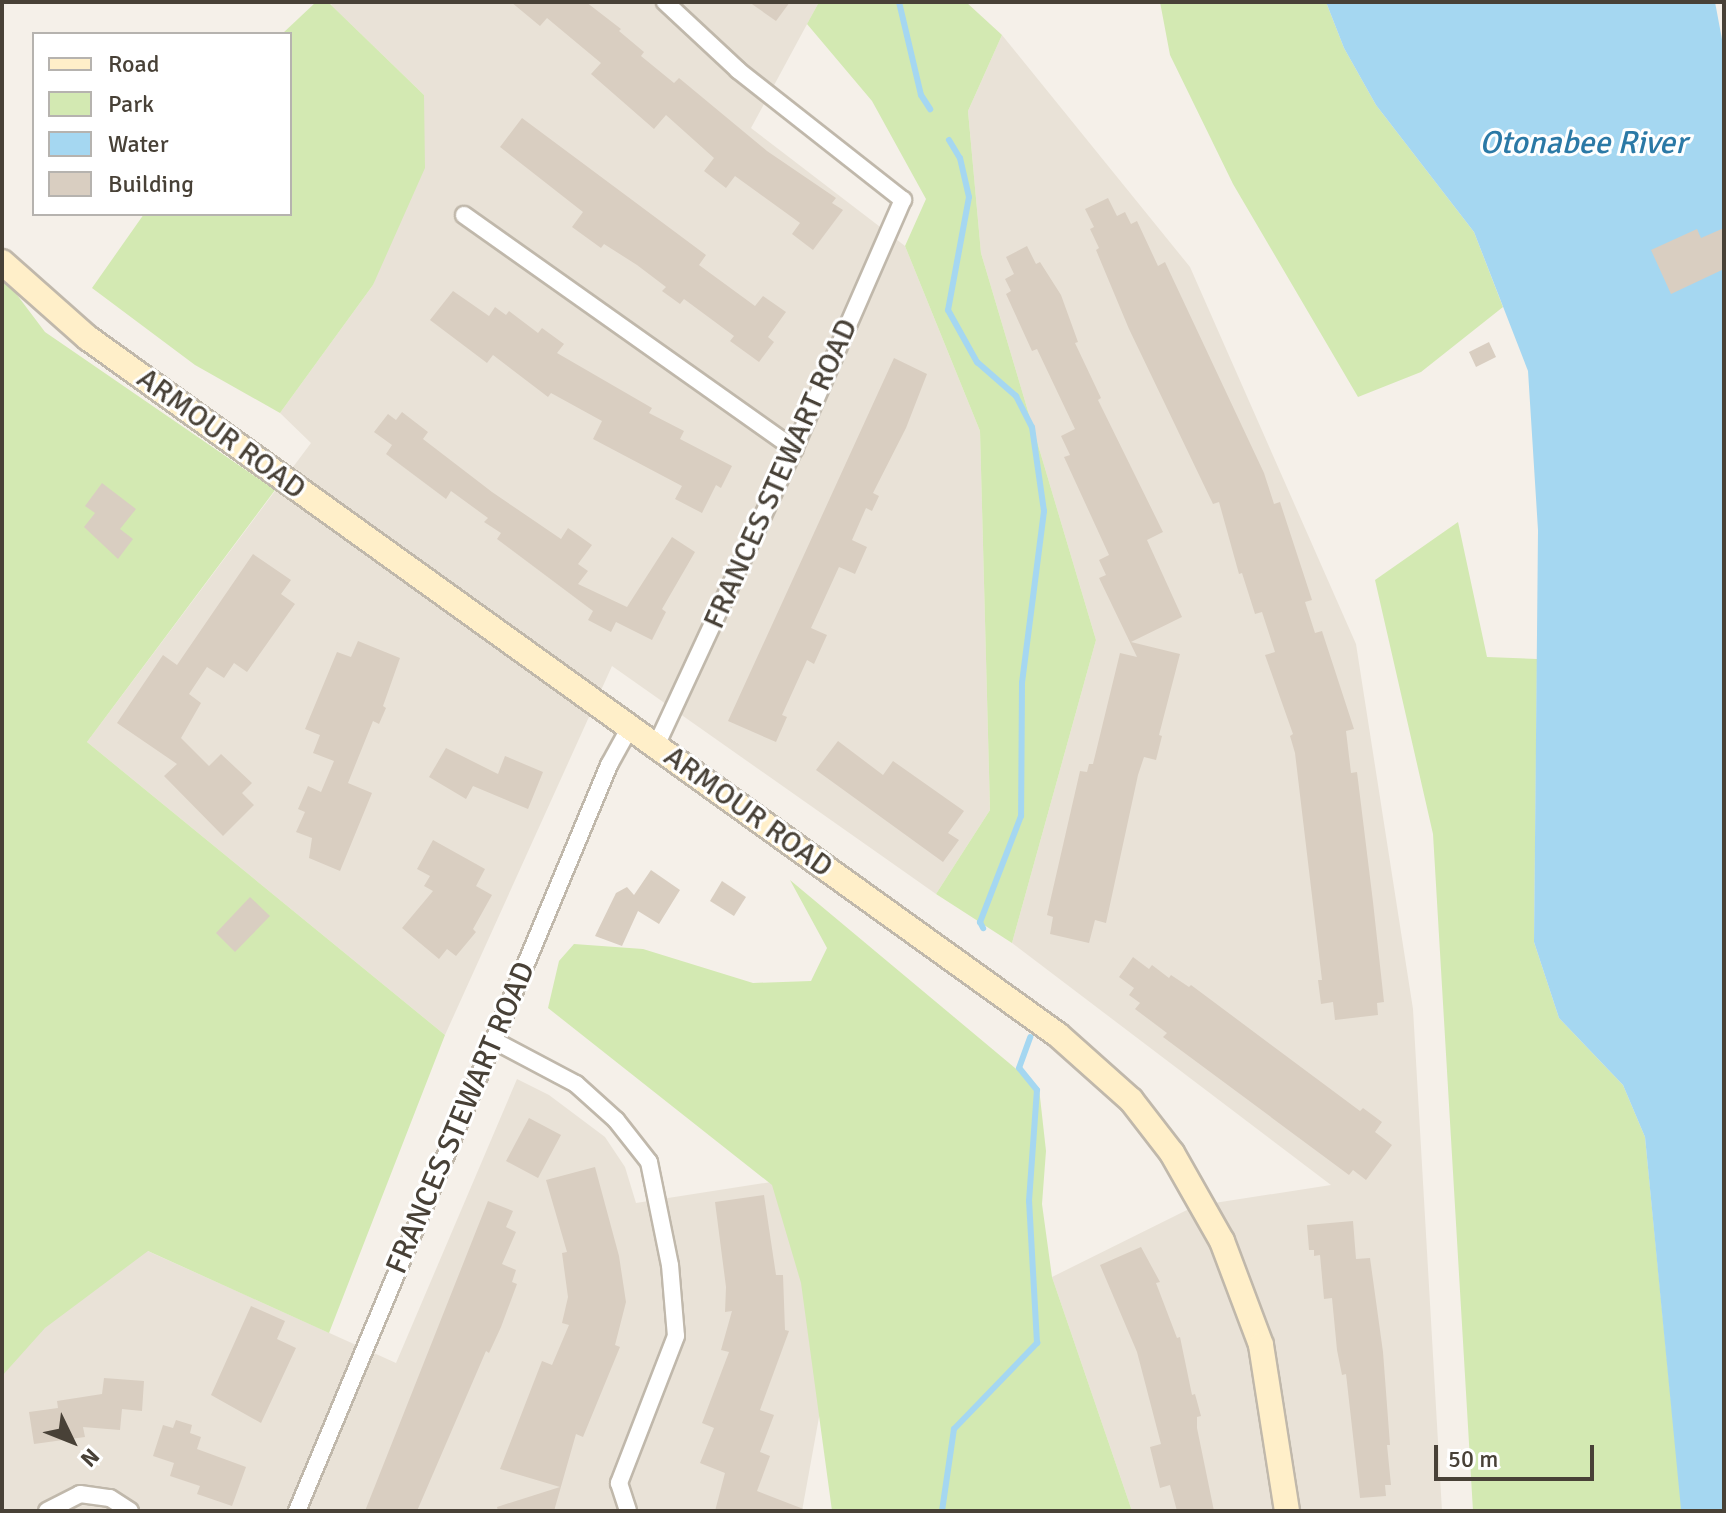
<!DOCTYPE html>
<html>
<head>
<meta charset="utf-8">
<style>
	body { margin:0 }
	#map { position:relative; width:1726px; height:1513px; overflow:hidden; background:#f5f0e9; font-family:Signika,sans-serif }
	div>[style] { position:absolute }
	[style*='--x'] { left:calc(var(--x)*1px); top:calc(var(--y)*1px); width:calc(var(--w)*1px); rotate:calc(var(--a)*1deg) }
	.residential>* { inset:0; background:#e9e2d7 }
	.green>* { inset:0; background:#d3e9b2 }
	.water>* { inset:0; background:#a5d7f1 }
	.stream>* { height:6px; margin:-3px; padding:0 3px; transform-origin:3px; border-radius:3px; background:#a5d7f1 }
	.building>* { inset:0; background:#d9cec1 }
	.roads { filter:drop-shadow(2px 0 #c0b8ab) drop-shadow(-2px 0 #c0b8ab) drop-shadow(0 2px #c0b8ab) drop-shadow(0 -2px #c0b8ab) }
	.minor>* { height:16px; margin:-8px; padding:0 8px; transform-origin:8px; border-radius:8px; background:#fff }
	.secondary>* { height:24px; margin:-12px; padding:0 12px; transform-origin:12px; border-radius:12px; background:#ffefc9 }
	span { translate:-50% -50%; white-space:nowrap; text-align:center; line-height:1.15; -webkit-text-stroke:6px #fff; paint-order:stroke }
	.street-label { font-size:30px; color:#484137 }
	.water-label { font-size:32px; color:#2b79a6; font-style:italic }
	.frame { position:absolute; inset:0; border:4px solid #484137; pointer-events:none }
	.legend { position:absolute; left:32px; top:32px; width:260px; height:184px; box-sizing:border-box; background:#fff; border:2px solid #b6b3af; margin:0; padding:10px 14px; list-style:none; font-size:24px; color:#484137 }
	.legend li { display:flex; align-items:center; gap:16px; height:40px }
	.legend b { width:40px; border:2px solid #b6b3af }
	.north { position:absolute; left:32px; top:1401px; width:80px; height:80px; -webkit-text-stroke:6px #fff; paint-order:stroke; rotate:133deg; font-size:22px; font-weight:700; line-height:32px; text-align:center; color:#484137 }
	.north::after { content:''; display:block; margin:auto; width:28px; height:36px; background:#484137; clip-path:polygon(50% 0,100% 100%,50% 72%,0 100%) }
	.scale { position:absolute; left:1434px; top:1445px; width:160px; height:36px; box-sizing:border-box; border:4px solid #484137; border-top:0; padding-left:10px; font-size:24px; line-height:28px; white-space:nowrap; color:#484137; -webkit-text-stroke:6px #fff; paint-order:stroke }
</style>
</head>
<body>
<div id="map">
	<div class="residential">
		<div style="clip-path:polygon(333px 2px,819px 2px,751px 128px,905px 246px,980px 431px,990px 810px,936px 894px,612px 666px,445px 1035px,87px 742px,311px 443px,280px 413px,373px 285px,424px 95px,331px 5px)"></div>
		<div style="clip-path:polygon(1002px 35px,1190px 267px,1356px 644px,1413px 1009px,1442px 1511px,1132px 1511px,1052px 1277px,1195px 1206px,1331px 1185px,1012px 943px,1096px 640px,981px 253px,968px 111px)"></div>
		<div style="clip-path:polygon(517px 1079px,549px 1095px,605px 1137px,625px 1167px,636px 1203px,803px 1177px,835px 1329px,802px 1511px,2px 1511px,2px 1337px,90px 1225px,396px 1363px)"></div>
	</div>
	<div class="green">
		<div style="clip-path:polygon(316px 2px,328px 2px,424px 95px,425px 168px,373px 285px,280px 413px,195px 365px,92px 288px,144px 214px,290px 214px,290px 34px,282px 34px)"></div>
		<div style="clip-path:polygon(819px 2px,966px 2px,1002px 35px,968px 111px,981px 253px,1096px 640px,1012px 943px,936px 894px,990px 810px,980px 431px,905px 246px,926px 199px,872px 101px,807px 24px)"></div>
		<div style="clip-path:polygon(1160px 2px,1326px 2px,1344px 48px,1376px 105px,1474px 232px,1503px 307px,1421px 372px,1358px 397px,1233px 184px,1170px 55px)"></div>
		<div style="clip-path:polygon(2px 275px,45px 332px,275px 490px,87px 742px,445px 1035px,329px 1333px,148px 1251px,45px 1328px,2px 1376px)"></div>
		<div style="clip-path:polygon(1458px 522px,1487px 657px,1537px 659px,1534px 942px,1559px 1018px,1623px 1085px,1645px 1137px,1682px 1511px,1473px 1511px,1433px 834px,1375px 580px)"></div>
		<div style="clip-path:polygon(790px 880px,1039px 1088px,1046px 1151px,1042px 1204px,1052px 1277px,1132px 1511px,832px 1511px,801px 1283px,772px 1185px,548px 1008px,559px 961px,574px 944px,643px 949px,753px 983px,811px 981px,827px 948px)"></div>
	</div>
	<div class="water">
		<div style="clip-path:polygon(1326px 2px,1715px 2px,1724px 50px,1724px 1511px,1681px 1509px,1645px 1137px,1623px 1085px,1559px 1018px,1534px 942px,1538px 530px,1528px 371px,1474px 232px,1376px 105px,1344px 48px)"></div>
	</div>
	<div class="stream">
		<div style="--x:899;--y:2;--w:96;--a:76.7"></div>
		<div style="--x:921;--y:95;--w:17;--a:57"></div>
		<div style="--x:949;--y:140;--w:21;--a:59"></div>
		<div style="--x:960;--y:158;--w:40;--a:77"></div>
		<div style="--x:969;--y:197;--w:115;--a:100.5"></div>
		<div style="--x:948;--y:310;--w:60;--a:60.9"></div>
		<div style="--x:977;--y:362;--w:52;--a:41.1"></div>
		<div style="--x:1016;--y:396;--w:35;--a:63"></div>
		<div style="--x:1032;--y:427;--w:85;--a:81.9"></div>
		<div style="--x:1044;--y:511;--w:173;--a:97.3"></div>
		<div style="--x:1022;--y:683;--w:133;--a:90.4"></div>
		<div style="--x:1021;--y:816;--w:114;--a:111.1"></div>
		<div style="--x:980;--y:922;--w:7;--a:63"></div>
		<div style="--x:942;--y:1511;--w:83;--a:-81.7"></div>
		<div style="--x:954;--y:1429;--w:120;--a:-46"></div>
		<div style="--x:1037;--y:1343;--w:142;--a:-93.2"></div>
		<div style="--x:1029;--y:1201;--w:111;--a:-85.9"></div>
		<div style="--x:1037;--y:1090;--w:28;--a:-129"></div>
		<div style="--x:1019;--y:1068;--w:33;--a:-70"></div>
	</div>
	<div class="building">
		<div style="clip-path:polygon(511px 2px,586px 2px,621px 29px,619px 31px,644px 52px,641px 56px,674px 83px,679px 78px,767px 151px,836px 198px,832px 203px,843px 210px,813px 250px,792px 234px,800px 223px,735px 176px,726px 188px,704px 171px,714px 158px,666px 115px,654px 129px,591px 74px,601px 63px,547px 18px,540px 26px)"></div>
		<div style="clip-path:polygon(749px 2px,790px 2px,776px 21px)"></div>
		<div style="clip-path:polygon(522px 118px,706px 255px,699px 265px,755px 306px,763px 296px,786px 312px,768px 337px,774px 342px,759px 362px,730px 341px,734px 336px,684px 299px,680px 304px,662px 291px,666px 287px,637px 265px,604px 244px,601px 248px,572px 227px,583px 212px,500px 147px)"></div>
		<div style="clip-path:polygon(1108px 198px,1117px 216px,1125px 212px,1131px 224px,1137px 221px,1158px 266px,1165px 262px,1264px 473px,1274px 504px,1280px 502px,1312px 600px,1305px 602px,1315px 633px,1322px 631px,1354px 729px,1346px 731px,1351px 773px,1357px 772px,1373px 902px,1384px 1002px,1377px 1003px,1378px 1015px,1335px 1020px,1333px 1002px,1321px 1004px,1318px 980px,1322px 980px,1295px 753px,1290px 736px,1293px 734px,1265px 655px,1275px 652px,1262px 612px,1255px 614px,1242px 573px,1239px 574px,1219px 502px,1213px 504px,1129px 329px,1096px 250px,1099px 248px,1090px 229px,1094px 227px,1085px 209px)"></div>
		<div style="clip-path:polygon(1724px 228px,1724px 269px,1671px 294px,1651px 250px,1697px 229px,1701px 238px)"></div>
		<div style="clip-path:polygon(1027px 246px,1036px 264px,1040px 262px,1061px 295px,1078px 342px,1075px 343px,1101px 398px,1098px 400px,1163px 532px,1147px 540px,1182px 617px,1131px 642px,1180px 654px,1159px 735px,1162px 736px,1156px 760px,1144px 757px,1138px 775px,1106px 923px,1095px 920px,1089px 943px,1050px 934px,1053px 917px,1047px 915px,1080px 771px,1087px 772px,1089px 764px,1093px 764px,1120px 653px,1137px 657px,1099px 578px,1106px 575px,1099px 560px,1109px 555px,1064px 457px,1070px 455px,1061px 436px,1075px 429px,1037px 349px,1032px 351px,1006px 294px,1011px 291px,1005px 279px,1014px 274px,1006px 257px)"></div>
		<div style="clip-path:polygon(453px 291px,489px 316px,495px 307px,506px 315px,509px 311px,538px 333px,542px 328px,564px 344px,557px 353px,652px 408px,649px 413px,684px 431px,680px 439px,732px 466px,721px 488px,716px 485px,702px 513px,675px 499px,682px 486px,593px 439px,602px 421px,551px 393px,548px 397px,493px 355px,487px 363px,430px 320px)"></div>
		<div style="clip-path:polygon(1489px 342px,1496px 357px,1476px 367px,1469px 352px)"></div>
		<div style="clip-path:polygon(894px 358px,927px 374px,906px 428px,873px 493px,879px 496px,872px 511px,866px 508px,852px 540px,867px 547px,855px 574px,839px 567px,811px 628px,827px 635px,814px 664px,807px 660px,782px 715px,787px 717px,776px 742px,728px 721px)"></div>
		<div style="clip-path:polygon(402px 412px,428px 432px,423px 439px,492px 492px,561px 539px,568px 528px,592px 545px,578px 564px,588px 571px,578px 584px,627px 607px,672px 537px,695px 552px,662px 609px,666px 612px,652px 640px,616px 622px,611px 632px,588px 620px,593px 611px,497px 539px,501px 533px,484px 522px,488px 518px,451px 491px,446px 499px,386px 454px,392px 445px,374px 432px,388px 414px,396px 420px)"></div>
		<div style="clip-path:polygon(102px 483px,136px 509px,120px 529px,133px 539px,118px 559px,84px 527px,95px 513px,85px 506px)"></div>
		<div style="clip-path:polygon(253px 554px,291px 580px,281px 594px,295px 604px,247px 672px,234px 663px,224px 678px,207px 667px,189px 694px,201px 703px,181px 738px,209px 766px,221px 754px,252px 783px,242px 793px,254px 805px,223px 836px,164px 776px,177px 764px,117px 723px,163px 655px,177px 665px)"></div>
		<div style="clip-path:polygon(358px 641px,400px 658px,383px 706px,386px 708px,379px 724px,373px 721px,348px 783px,372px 793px,340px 871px,309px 858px,312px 838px,296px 832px,305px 812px,298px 809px,308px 786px,321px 792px,334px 761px,313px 753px,320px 735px,305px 729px,337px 652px,351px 657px)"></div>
		<div style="clip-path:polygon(838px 741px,883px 775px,893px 761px,964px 811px,948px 833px,959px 840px,943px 862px,816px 770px)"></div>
		<div style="clip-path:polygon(446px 748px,498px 774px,505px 756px,543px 772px,528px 809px,473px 786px,466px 799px,429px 777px)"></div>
		<div style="clip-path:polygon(433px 840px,485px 869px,476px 886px,492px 895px,473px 929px,476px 932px,456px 956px,447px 949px,439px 959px,402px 928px,433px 891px,424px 886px,430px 876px,417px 869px)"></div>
		<div style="clip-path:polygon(651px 870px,680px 890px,659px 924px,638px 911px,622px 946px,595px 936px,616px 893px,627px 887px,634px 895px)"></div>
		<div style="clip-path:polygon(722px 881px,746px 897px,734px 916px,710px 901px)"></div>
		<div style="clip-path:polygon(250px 897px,270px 916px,235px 952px,216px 933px)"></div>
		<div style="clip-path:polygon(1133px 957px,1149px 969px,1152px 965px,1169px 978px,1171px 975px,1189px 987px,1191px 985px,1360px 1111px,1363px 1108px,1382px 1122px,1375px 1132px,1392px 1145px,1366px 1180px,1353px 1170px,1349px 1175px,1163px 1037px,1167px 1033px,1135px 1009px,1140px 1003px,1129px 995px,1134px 988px,1119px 977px)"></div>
		<div style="clip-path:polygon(529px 1118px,561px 1135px,538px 1178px,506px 1161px)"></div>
		<div style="clip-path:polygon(595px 1167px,619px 1256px,626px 1302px,615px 1345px,620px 1347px,583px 1437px,576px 1434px,554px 1511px,498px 1511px,497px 1507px,560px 1487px,500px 1469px,542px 1361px,552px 1365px,569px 1325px,562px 1323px,568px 1297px,562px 1253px,567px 1252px,546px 1180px)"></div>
		<div style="clip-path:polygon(764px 1195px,776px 1275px,783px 1275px,785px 1330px,789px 1331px,760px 1410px,774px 1415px,760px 1452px,770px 1456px,757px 1491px,806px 1510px,715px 1511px,725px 1473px,700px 1463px,714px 1428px,702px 1423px,729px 1352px,721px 1350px,732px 1311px,725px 1312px,726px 1287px,715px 1202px)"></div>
		<div style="clip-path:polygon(488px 1201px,513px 1211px,506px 1227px,516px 1232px,502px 1264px,516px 1270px,512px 1282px,517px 1284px,501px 1327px,489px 1353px,486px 1351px,417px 1511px,365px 1511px)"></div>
		<div style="clip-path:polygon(1353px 1221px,1356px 1259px,1370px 1258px,1383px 1352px,1390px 1445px,1387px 1445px,1391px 1485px,1385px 1485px,1386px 1496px,1360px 1498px,1346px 1374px,1342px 1375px,1337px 1350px,1332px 1298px,1324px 1299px,1320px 1255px,1314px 1256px,1314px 1250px,1309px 1250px,1307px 1225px)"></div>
		<div style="clip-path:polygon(1141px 1247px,1160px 1282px,1156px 1283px,1177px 1338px,1180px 1337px,1192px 1395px,1195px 1394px,1201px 1416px,1197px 1417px,1197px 1428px,1214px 1511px,1177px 1511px,1170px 1485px,1160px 1488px,1150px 1447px,1161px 1444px,1137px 1352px,1100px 1265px)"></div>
		<div style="clip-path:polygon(251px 1306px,285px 1321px,277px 1339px,296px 1348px,261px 1423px,211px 1395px)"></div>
		<div style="clip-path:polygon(104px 1378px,144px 1381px,142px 1411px,122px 1409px,120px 1430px,83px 1427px,85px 1437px,34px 1444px,29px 1412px,58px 1408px,57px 1401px,102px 1394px)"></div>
		<div style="clip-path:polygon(176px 1420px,192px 1425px,190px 1433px,201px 1437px,197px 1449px,246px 1467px,232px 1506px,197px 1494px,200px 1486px,170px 1476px,174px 1463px,153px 1456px,163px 1425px,173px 1428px)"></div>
	</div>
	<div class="roads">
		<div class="minor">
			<div style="--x:464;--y:215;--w:405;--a:35.3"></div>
			<div style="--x:656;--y:746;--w:327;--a:-65.1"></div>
			<div style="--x:794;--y:449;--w:272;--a:-66.4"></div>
			<div style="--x:903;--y:200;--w:210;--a:-141.8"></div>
			<div style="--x:738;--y:70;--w:100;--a:-137"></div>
			<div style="--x:493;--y:1040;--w:94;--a:27.9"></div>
			<div style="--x:576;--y:1084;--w:54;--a:42"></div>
			<div style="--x:616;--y:1120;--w:53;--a:51.8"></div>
			<div style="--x:649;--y:1162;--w:105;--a:78.5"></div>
			<div style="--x:670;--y:1265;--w:71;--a:85.2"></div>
			<div style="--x:676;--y:1336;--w:158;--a:111.2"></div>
			<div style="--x:619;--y:1483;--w:29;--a:72"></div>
			<div style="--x:47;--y:1511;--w:37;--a:-27"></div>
			<div style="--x:80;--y:1494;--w:30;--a:8"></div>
			<div style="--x:110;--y:1498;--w:24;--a:33"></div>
			<div style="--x:297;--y:1511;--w:809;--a:-67.3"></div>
			<div style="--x:609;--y:765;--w:43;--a:-61.1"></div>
		</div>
		<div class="secondary">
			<div style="--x:2;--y:262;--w:115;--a:41.5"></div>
			<div style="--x:88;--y:338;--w:1194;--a:35.7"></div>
			<div style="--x:1058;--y:1035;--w:98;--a:41.7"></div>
			<div style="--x:1131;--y:1100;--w:67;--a:52.3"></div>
			<div style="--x:1172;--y:1153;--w:101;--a:60.4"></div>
			<div style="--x:1222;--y:1241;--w:111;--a:69.4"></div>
			<div style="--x:1261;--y:1345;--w:168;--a:81.1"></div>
		</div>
	</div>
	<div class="street-label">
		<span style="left:221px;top:434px;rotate:36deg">ARMOUR ROAD</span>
		<span style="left:781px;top:474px;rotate:-66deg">FRANCES STEWART ROAD</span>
		<span style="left:748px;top:812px;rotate:36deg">ARMOUR ROAD</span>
		<span style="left:461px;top:1118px;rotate:-67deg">FRANCES STEWART ROAD</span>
	</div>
	<div class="water-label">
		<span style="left:1583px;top:143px">Otonabee River</span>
	</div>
	<div class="frame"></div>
	<ul class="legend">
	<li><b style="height:10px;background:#ffefc9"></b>Road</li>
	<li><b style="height:22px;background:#d3e9b2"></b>Park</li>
	<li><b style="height:22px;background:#a5d7f1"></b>Water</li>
	<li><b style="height:22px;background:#d9cec1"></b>Building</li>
	</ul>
	<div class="north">N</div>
	<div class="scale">50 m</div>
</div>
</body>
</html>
